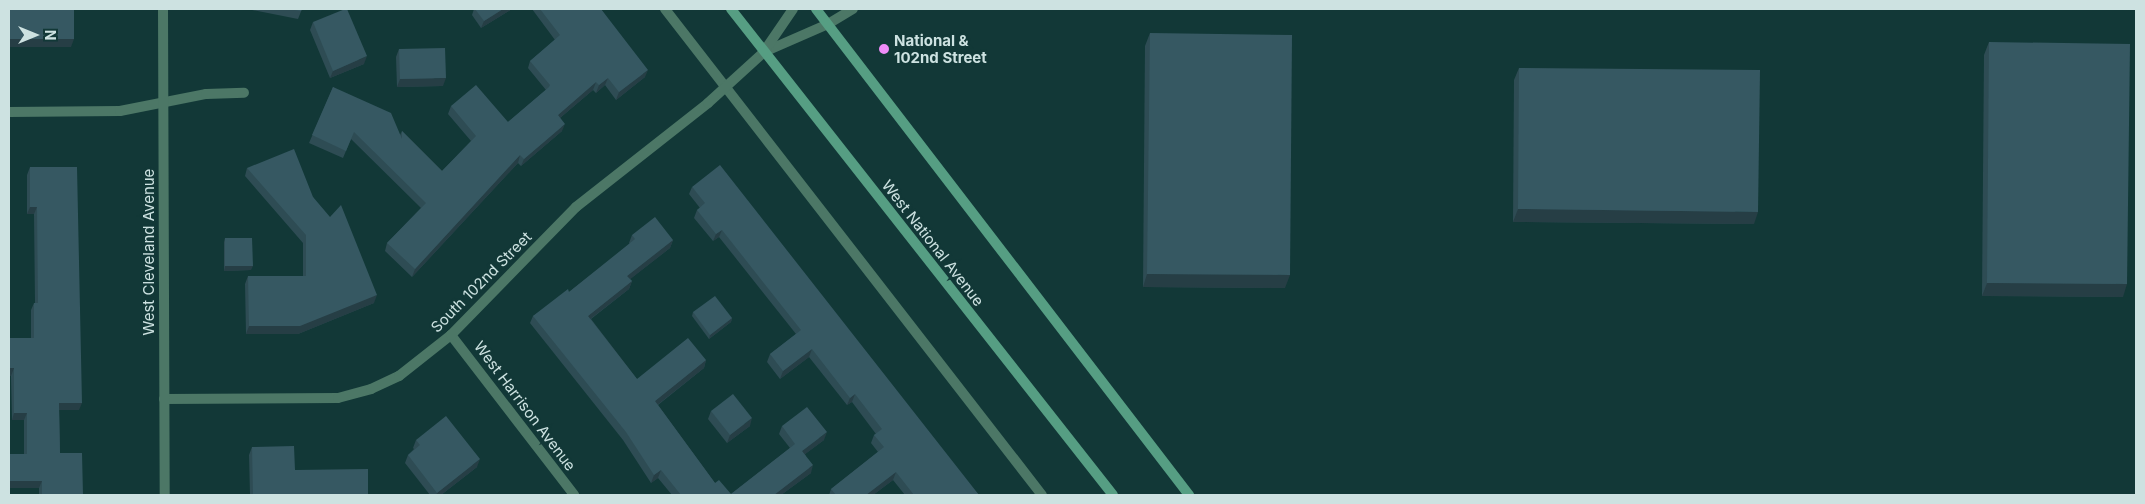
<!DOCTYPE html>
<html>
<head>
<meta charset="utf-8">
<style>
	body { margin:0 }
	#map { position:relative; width:2145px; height:504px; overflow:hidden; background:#123837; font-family:Inter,sans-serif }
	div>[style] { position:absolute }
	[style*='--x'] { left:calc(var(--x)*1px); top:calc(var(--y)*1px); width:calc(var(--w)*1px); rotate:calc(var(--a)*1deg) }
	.minor>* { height:10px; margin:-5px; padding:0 5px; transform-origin:5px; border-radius:5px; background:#4c7766 }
	.tertiary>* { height:10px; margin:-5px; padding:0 5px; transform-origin:5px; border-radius:5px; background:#4c7766 }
	.secondary>* { height:10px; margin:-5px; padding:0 5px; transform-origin:5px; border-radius:5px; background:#569e83 }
	.wall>* { inset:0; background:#2e4c54 }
	.shaded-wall>* { inset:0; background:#263e45 }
	.building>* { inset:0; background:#365862 }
	.dots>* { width:14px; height:14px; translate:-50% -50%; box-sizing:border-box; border:2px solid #123837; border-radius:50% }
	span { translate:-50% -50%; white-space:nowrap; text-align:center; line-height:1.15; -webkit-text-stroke:4.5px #123837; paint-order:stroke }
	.poi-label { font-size:15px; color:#cde2e1; font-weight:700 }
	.left { translate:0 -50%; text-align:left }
	.street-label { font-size:15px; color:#cde2e1 }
	.frame { position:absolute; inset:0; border:10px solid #cde2e1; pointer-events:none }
	.north { position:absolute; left:10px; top:10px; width:50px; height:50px; -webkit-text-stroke:4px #123837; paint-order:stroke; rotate:90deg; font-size:14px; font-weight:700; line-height:20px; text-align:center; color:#cde2e1 }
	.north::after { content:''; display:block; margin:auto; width:18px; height:22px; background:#cde2e1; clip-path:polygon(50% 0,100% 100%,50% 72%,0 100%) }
</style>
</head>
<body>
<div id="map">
	<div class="minor">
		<div style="--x:665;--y:9;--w:615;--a:52.2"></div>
		<div style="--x:764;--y:52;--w:70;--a:-23.6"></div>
		<div style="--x:828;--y:24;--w:29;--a:-31"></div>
		<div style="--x:9;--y:112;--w:111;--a:-0.5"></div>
		<div style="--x:120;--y:111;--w:88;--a:-11.2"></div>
		<div style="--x:206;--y:94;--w:38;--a:-2"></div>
		<div style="--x:451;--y:335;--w:202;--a:52.4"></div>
		<div style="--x:164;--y:399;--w:174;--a:-0.3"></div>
		<div style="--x:338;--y:398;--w:34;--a:-15"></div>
		<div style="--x:371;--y:389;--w:31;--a:-25"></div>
		<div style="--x:399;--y:376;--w:66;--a:-38.3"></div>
		<div style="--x:451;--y:335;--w:179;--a:-45.7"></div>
		<div style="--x:576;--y:207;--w:168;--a:-38.2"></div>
		<div style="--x:708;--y:103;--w:74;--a:-42.3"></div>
		<div style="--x:763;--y:53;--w:53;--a:-55.7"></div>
	</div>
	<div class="tertiary">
		<div style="--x:163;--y:9;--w:486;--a:89.8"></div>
	</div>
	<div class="secondary">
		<div style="--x:731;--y:9;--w:618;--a:51.83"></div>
		<div style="--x:816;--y:9;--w:613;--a:52.49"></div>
	</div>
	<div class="wall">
		<div style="clip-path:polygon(247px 9px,302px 9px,298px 19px)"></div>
		<div style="clip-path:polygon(474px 9px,512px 9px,481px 28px,472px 15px)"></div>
		<div style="clip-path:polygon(532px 9px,601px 9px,645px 77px,616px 100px,605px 85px,596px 93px,593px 90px,560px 118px,562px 131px,521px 166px,518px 163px,412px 277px,385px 251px,387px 243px,421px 208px,351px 139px,343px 158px,309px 143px,333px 87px,400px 135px,402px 131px,442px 171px,471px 141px,448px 114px,451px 106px,508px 122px,546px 90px,528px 68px,530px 61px,555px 40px)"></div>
		<div style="clip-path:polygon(313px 22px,364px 64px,330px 78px,310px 30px)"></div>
		<div style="clip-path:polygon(1150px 33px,1285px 288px,1143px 287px,1145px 46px)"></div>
		<div style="clip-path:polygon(1989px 42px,2123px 297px,1982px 296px,1984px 55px)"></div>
		<div style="clip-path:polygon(399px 49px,443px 86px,397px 87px,396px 57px)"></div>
		<div style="clip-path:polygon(1519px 68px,1754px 224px,1513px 222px,1514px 80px)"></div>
		<div style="clip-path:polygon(30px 167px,79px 410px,59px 410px,60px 453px,83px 495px,39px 495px,39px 488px,24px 454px,24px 420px,12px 420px,11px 376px,9px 376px,31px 338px,31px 310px,34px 303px,35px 303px,34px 214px,27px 214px,27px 175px)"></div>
		<div style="clip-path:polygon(247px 168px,313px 197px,374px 303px,298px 334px,246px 334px,245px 284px,248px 276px,303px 276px,303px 243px,245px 176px)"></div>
		<div style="clip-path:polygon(692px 187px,979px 495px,905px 495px,893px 480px,873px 495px,829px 495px,831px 489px,878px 452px,871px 443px,874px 435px,876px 434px,852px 402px,847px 405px,809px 357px,780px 379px,767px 362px,770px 354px,796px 334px,719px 237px,713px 241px,694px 218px,697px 210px,700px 208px,689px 194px)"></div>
		<div style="clip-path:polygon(632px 235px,673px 240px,670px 248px,630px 279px,632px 281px,629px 289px,591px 319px,637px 379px,706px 360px,704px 368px,658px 405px,715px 483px,731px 494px,790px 448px,779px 434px,782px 426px,824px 440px,805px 454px,811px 473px,781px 495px,672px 495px,658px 478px,651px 483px,623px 440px,530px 323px,533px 316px,569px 292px,630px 244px,629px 243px)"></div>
		<div style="clip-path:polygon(225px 238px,251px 270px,224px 271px,224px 242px)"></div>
		<div style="clip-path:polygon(693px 312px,732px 318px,731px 322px,709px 339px,692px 316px)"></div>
		<div style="clip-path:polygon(711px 411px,750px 426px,727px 443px,708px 419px)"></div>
		<div style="clip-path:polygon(416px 440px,477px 467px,441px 495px,430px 495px,405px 463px,408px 455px,414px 449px,413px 448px)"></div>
		<div style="clip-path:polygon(252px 447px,295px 470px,368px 495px,250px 495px,249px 455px)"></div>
	</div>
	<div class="shaded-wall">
		<div style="clip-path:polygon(503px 9px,512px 9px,481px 28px,484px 21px)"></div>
		<div style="clip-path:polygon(9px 39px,74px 39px,71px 47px,9px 47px)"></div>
		<div style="clip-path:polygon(367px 56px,364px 64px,330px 78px,333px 71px)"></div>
		<div style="clip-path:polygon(648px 70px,645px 77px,616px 100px,619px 92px)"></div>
		<div style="clip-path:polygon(446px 78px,443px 86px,397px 87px,400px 79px)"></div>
		<div style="clip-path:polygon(608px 78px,605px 85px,596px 93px,599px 85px)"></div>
		<div style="clip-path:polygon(596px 82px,593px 90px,555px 122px,558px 115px)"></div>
		<div style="clip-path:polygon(565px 124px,562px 131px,521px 166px,524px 159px)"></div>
		<div style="clip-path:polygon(520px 155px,518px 163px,412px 277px,415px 269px)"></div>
		<div style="clip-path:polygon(30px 207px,37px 207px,34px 214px,27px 214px)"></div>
		<div style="clip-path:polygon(1518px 209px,1758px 212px,1754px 224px,1513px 222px)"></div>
		<div style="clip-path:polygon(722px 230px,719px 237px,713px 241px,716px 234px)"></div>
		<div style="clip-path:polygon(673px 240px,670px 248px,624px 284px,627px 276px)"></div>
		<div style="clip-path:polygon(225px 266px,253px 266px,251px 270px,224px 271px)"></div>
		<div style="clip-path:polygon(1147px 274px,1290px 275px,1285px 288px,1143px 287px)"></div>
		<div style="clip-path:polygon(632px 281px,629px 289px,585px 323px,588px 316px)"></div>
		<div style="clip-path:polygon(1987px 283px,2127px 284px,2123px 297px,1982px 296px)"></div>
		<div style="clip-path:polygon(377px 295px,374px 303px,298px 334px,246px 334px,249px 326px)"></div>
		<div style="clip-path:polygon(732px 318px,731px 322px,709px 339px,710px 335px)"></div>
		<div style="clip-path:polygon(812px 349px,809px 357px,780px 379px,783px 371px)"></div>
		<div style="clip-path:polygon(706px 360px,704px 368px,652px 409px,655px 401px)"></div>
		<div style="clip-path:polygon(9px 368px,14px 368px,11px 376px,9px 376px)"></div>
		<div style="clip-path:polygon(855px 394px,852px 402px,847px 405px,850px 398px)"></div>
		<div style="clip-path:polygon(59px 403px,82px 403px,79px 410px,56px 410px)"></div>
		<div style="clip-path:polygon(14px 413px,27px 413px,24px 420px,12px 420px)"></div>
		<div style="clip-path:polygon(752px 418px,750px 426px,727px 443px,730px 435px)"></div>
		<div style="clip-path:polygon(827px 432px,824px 440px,800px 458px,802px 451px)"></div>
		<div style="clip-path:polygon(480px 459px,477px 467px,441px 495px,436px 495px,437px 493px)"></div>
		<div style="clip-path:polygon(813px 465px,811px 473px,781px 495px,774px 495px)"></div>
		<div style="clip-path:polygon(661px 470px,658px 478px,651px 483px,654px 475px)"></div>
		<div style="clip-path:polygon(896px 472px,893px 480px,873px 495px,866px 495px)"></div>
		<div style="clip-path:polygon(9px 481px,42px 481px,39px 488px,9px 488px)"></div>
	</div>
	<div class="building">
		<div style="clip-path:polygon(9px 9px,74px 9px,74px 39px,9px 39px)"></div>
		<div style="clip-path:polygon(289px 9px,302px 9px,301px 11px)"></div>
		<div style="clip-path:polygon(345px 9px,347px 9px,367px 56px,333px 71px,313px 22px)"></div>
		<div style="clip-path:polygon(475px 9px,503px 9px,484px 21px)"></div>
		<div style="clip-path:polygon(540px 9px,601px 9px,648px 70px,619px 92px,608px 78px,599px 85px,596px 82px,558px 115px,565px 124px,524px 159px,520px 155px,415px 269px,387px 243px,426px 203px,354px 132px,346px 151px,312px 135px,333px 87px,391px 113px,402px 139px,402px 131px,442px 171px,476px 136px,451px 106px,476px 85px,508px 122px,549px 87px,550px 85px,530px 61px,560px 35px)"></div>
		<div style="clip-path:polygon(1150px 33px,1292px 35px,1290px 275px,1147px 274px)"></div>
		<div style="clip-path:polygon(1989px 42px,2130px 44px,2127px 284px,1987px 283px)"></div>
		<div style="clip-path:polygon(445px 48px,446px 78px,400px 79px,399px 49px)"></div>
		<div style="clip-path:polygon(1519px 68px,1760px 70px,1758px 212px,1518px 209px)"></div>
		<div style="clip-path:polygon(294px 149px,313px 197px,330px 217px,341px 205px,377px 295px,300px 326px,249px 326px,248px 276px,306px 276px,306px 235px,247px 168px)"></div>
		<div style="clip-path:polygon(720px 165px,979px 495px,914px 495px,896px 472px,866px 495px,836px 495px,831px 489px,884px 447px,874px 435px,882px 429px,855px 394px,850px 398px,812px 349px,783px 371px,770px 354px,801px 330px,722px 230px,716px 234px,697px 210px,705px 203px,692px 187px)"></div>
		<div style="clip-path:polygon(30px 167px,77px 167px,82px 403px,59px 403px,60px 453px,82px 453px,83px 495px,42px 495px,42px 481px,9px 481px,9px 454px,27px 454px,27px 413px,14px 413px,14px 368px,9px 368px,9px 338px,34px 338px,34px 303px,38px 303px,37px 207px,30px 207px)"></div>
		<div style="clip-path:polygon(655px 217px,673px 240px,627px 276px,632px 281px,588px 316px,637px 379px,688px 338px,706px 360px,655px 401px,715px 483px,719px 480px,731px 494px,795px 444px,782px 426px,807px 407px,827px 432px,802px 451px,813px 465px,774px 495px,681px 495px,661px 470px,654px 475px,626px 432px,533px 316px,568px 289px,569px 292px,635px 239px,632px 235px)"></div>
		<div style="clip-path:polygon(225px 238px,252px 238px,253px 266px,225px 266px)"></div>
		<div style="clip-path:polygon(715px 296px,732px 318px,710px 335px,693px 312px)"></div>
		<div style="clip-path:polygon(733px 394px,752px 418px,730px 435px,711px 411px)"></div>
		<div style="clip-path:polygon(446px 416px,480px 459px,437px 493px,408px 455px,420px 445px,416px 440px)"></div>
		<div style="clip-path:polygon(294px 446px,295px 470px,368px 469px,368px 495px,253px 495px,252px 447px)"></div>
	</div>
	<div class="dots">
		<div style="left:884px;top:49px;background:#ee8cf8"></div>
	</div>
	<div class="poi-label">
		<span class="left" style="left:894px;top:49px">National &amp;<br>102nd Street</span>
	</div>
	<div class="street-label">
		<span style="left:933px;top:243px;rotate:52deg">West National Avenue</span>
		<span style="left:149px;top:252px;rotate:-90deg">West Cleveland Avenue</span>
		<span style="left:481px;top:282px;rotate:-45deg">South 102nd Street</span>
		<span style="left:525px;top:406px;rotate:53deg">West Harrison Avenue</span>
	</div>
	<div class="frame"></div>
	<div class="north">N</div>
</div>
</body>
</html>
